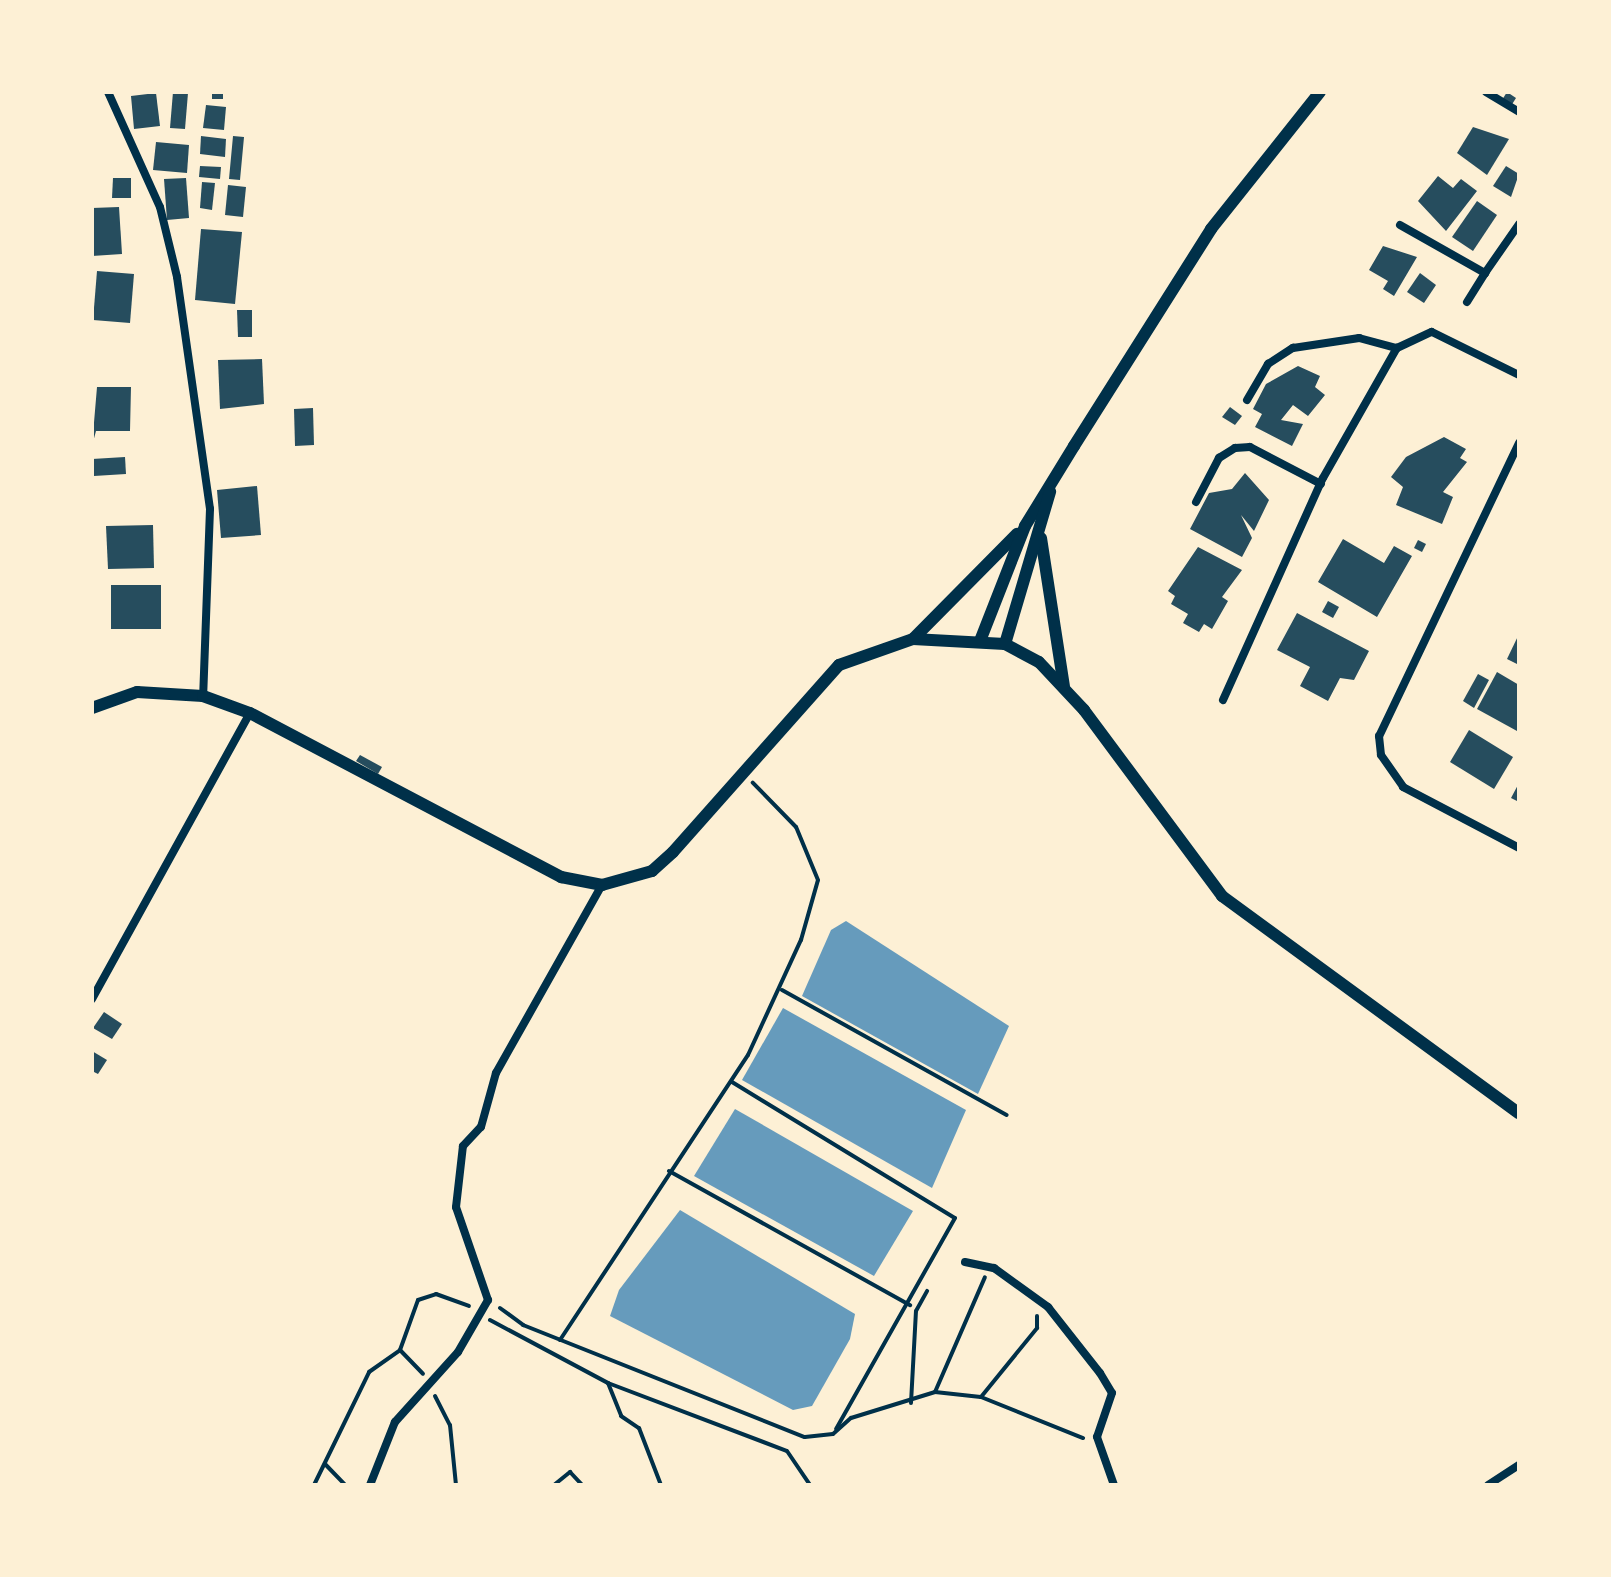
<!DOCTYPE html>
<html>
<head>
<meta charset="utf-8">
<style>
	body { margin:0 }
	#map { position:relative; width:1611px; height:1577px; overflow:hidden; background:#fdf0d5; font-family:Inter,sans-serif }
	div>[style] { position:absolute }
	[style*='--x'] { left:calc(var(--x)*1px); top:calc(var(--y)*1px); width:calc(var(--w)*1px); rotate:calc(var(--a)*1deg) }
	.water>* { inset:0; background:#669bbc }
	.building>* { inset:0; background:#264d5e }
	.path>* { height:4px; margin:-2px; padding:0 2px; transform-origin:2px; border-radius:2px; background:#003049 }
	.minor>* { height:8px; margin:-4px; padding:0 4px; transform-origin:4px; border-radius:4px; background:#003049 }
	.tertiary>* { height:12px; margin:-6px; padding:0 6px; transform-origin:6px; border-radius:6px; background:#003049 }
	span { translate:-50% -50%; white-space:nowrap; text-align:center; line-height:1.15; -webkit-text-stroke:6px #fdf0d5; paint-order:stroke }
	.frame { position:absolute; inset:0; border:94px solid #fdf0d5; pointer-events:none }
</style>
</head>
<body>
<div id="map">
	<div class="water">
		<div style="clip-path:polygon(846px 921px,1009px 1026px,978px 1094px,802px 996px,831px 930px)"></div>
		<div style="clip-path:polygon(783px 1008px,966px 1110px,932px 1188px,742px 1080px)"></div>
		<div style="clip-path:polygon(735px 1109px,913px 1211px,874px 1276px,694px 1176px)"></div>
		<div style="clip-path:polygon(680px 1210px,855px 1314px,850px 1339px,812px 1406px,793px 1410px,610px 1316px,619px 1290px)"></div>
	</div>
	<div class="building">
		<div style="clip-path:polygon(173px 92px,188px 93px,185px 129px,170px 128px)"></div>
		<div style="clip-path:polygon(212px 92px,223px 92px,223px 99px,212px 99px)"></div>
		<div style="clip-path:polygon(1507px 92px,1516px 98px,1511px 106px,1502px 100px)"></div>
		<div style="clip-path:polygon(156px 93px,160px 126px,134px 129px,131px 96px)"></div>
		<div style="clip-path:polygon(206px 105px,226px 107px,224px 130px,203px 128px)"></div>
		<div style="clip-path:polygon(1473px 127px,1509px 139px,1487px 175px,1457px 153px)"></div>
		<div style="clip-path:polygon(201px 136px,226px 139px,225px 157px,200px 154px)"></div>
		<div style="clip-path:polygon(233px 136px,244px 137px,240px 180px,229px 179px)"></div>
		<div style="clip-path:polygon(156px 142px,189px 145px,187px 173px,153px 170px)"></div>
		<div style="clip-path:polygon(200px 166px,221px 167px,220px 179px,199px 177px)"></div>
		<div style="clip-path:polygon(1506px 166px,1519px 174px,1511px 197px,1493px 186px)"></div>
		<div style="clip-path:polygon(1438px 176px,1453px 188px,1461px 179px,1477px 191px,1446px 231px,1418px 201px)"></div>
		<div style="clip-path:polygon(113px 178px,131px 178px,131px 198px,112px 198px)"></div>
		<div style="clip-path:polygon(186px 178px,189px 218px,167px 220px,164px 179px)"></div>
		<div style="clip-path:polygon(202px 182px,215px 183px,212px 210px,200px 208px)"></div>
		<div style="clip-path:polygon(228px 185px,246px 187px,243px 217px,225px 215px)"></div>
		<div style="clip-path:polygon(1477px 201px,1497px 215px,1473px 251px,1452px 237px)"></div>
		<div style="clip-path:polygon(119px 207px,122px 254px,92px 256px,92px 208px)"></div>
		<div style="clip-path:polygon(201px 229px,242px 232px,235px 304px,195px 300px)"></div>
		<div style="clip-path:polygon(1383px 246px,1417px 257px,1394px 296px,1383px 289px,1388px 281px,1369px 270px)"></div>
		<div style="clip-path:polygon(97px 271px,134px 274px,130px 323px,93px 320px)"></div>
		<div style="clip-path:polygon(1420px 273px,1436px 285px,1424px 303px,1407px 292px)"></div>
		<div style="clip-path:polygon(237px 310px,252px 310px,252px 337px,238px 337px)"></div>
		<div style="clip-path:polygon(262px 359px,264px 404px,220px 409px,218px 360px)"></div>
		<div style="clip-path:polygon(1298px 366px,1320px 376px,1315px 387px,1325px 395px,1308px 416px,1293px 405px,1281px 420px,1303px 424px,1292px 446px,1255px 427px,1262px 414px,1253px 409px,1266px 384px)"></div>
		<div style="clip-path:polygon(97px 387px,131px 387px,130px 431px,96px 431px,92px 446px)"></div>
		<div style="clip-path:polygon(1230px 407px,1242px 416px,1235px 425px,1222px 417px)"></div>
		<div style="clip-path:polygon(313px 408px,314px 445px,295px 446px,294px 409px)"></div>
		<div style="clip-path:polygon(1444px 437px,1466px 449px,1460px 458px,1467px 462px,1443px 492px,1453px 497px,1442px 524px,1396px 505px,1403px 487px,1391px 477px,1406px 457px)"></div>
		<div style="clip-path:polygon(125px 457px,126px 474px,94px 476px,92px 459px)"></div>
		<div style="clip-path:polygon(1245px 473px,1269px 500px,1254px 531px,1241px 515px,1252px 538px,1242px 557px,1190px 529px,1209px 493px,1232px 489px)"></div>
		<div style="clip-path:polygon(257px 486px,261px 535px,221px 538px,217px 490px)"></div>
		<div style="clip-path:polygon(153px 525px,154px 568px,108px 569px,106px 526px)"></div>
		<div style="clip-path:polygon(1343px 539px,1384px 563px,1394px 546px,1412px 556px,1377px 617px,1318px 582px)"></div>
		<div style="clip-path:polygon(1418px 540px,1426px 544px,1422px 552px,1414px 548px)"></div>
		<div style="clip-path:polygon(1198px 547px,1242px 570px,1222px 597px,1228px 601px,1212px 629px,1204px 624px,1199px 632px,1183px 623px,1188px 614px,1171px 604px,1175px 596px,1168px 591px)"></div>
		<div style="clip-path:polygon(111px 585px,161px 585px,161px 629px,111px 629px)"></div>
		<div style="clip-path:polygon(1328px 601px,1339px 607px,1333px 618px,1322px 612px)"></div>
		<div style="clip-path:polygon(1297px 613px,1369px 651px,1354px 680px,1340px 678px,1328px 701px,1300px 686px,1310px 667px,1277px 650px)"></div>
		<div style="clip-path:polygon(1519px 634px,1519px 665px,1507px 659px)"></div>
		<div style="clip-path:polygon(1497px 672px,1519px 685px,1517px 731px,1477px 709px)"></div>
		<div style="clip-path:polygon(1478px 674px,1489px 680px,1474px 708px,1463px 701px)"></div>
		<div style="clip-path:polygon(1469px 730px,1513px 757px,1494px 789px,1450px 762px)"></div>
		<div style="clip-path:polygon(360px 755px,382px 767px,378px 774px,356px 761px)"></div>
		<div style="clip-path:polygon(1519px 783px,1519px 802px,1511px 798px)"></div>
		<div style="clip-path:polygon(104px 1012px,122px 1024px,112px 1039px,93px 1028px)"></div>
		<div style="clip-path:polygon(92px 1051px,107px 1060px,98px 1074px,92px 1071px)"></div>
	</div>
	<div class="path">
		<div style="--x:782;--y:990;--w:257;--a:29.1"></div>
		<div style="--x:732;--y:1082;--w:261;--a:31.4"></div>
		<div style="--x:955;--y:1218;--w:242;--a:119.4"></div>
		<div style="--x:669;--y:1171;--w:276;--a:29.1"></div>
		<div style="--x:500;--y:1308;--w:29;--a:36"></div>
		<div style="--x:523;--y:1325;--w:303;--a:21.7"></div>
		<div style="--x:805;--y:1437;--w:28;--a:-6"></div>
		<div style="--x:833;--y:1434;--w:24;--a:-42"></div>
		<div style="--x:851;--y:1418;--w:88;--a:-17.2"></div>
		<div style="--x:935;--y:1392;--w:46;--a:6.2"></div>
		<div style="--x:981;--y:1397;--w:110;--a:21.9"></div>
		<div style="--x:490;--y:1320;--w:134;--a:28.1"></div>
		<div style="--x:608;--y:1383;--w:191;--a:20.8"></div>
		<div style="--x:787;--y:1451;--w:41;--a:55.9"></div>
		<div style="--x:560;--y:1340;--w:341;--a:-56.6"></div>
		<div style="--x:748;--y:1055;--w:127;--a:-65.3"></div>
		<div style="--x:801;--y:940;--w:62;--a:-74.2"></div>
		<div style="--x:818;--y:880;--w:57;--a:-112.5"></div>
		<div style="--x:796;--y:827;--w:62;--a:-134.3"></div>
		<div style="--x:400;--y:1350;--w:33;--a:46"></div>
		<div style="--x:608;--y:1383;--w:35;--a:68"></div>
		<div style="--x:621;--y:1416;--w:22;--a:34"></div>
		<div style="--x:639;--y:1428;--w:61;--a:68.9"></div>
		<div style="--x:935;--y:1392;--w:125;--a:-66.5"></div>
		<div style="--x:435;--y:1396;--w:33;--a:63"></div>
		<div style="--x:450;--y:1425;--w:60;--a:84.3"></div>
		<div style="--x:981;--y:1397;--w:89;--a:-50.9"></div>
		<div style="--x:1037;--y:1328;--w:12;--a:-90"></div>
		<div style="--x:911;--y:1403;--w:92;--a:-86.9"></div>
		<div style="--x:916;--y:1311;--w:23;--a:-61"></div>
		<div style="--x:325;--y:1464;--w:29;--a:46"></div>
		<div style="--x:314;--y:1485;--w:126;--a:-64"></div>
		<div style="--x:369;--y:1372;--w:38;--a:-35"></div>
		<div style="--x:400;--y:1350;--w:53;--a:-70.2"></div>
		<div style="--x:418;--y:1300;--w:19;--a:-18"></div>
		<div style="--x:436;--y:1294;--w:35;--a:20"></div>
		<div style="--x:554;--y:1485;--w:21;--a:-39"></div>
		<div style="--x:570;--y:1472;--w:18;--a:47"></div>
	</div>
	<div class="minor">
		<div style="--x:108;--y:92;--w:126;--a:65.7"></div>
		<div style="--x:160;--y:207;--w:72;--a:76.3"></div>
		<div style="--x:177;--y:277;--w:234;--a:81.9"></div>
		<div style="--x:210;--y:509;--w:187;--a:92.1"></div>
		<div style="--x:1486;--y:92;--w:39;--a:31"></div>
		<div style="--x:1400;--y:225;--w:98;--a:29.5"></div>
		<div style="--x:1485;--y:273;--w:60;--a:-55.2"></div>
		<div style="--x:1467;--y:302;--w:34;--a:-58"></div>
		<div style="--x:1247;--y:400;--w:42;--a:-59.7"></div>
		<div style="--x:1268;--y:364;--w:30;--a:-33"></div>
		<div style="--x:1293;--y:348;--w:67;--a:-8.6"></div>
		<div style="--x:1359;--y:338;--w:39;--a:15"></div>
		<div style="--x:1519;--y:443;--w:325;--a:115.5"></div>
		<div style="--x:1379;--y:736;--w:19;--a:84"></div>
		<div style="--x:1381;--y:755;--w:39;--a:55"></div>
		<div style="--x:1403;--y:787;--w:131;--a:27.7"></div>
		<div style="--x:1196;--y:502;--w:50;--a:-62.4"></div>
		<div style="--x:1219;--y:458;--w:19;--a:-32"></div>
		<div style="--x:1235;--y:448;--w:15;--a:-4"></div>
		<div style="--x:1250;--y:447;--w:80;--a:27.5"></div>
		<div style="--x:1223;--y:700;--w:243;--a:-65.8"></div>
		<div style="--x:1323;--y:478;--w:150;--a:-60.4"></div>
		<div style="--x:1397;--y:348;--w:38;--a:-25"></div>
		<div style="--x:1432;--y:332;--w:97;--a:26.3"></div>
		<div style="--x:92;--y:999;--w:327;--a:-61.1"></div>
		<div style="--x:965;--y:1262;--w:30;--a:12"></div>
		<div style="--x:994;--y:1268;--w:67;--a:35.8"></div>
		<div style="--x:1048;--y:1307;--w:84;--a:51.8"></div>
		<div style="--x:1100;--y:1373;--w:23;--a:59"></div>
		<div style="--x:1112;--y:1393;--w:46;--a:108.8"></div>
		<div style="--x:1097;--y:1437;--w:51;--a:70.5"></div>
		<div style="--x:370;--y:1485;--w:68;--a:-68.4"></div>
		<div style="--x:395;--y:1422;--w:94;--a:-48"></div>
		<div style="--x:458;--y:1352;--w:60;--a:-60"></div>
		<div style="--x:488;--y:1300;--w:98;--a:-109"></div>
		<div style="--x:456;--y:1207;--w:61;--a:-83.5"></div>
		<div style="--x:463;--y:1146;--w:26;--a:-47"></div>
		<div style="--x:481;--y:1127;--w:56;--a:-74.5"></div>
		<div style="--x:496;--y:1073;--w:216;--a:-60.6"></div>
		<div style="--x:1488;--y:1485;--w:37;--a:-33"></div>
	</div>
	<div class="tertiary">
		<div style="--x:1041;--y:538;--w:150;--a:81.2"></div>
		<div style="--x:913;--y:639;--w:148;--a:-45.3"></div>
		<div style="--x:980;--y:641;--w:123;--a:-68.6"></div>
		<div style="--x:1025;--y:526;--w:94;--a:-58.5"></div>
		<div style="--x:1074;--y:446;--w:257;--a:-57.7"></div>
		<div style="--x:1211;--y:229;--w:175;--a:-51.5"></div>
		<div style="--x:1005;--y:644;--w:159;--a:-73.5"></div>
		<div style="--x:92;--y:708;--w:48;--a:-19.6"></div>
		<div style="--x:137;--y:692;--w:66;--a:3.5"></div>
		<div style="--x:203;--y:696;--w:50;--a:19.9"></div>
		<div style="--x:250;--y:713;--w:352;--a:27.8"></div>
		<div style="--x:561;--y:877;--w:42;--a:11"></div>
		<div style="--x:602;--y:885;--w:52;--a:-15.6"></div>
		<div style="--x:652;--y:871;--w:28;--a:-42"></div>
		<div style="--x:673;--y:852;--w:250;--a:-48.4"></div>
		<div style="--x:839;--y:665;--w:78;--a:-19.4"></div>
		<div style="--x:913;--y:639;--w:92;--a:3.1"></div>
		<div style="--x:1005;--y:644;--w:38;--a:28"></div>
		<div style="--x:1039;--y:662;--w:66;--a:46.8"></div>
		<div style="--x:1084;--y:710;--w:232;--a:53.4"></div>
		<div style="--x:1222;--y:896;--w:368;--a:36.2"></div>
	</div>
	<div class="frame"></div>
</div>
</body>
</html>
